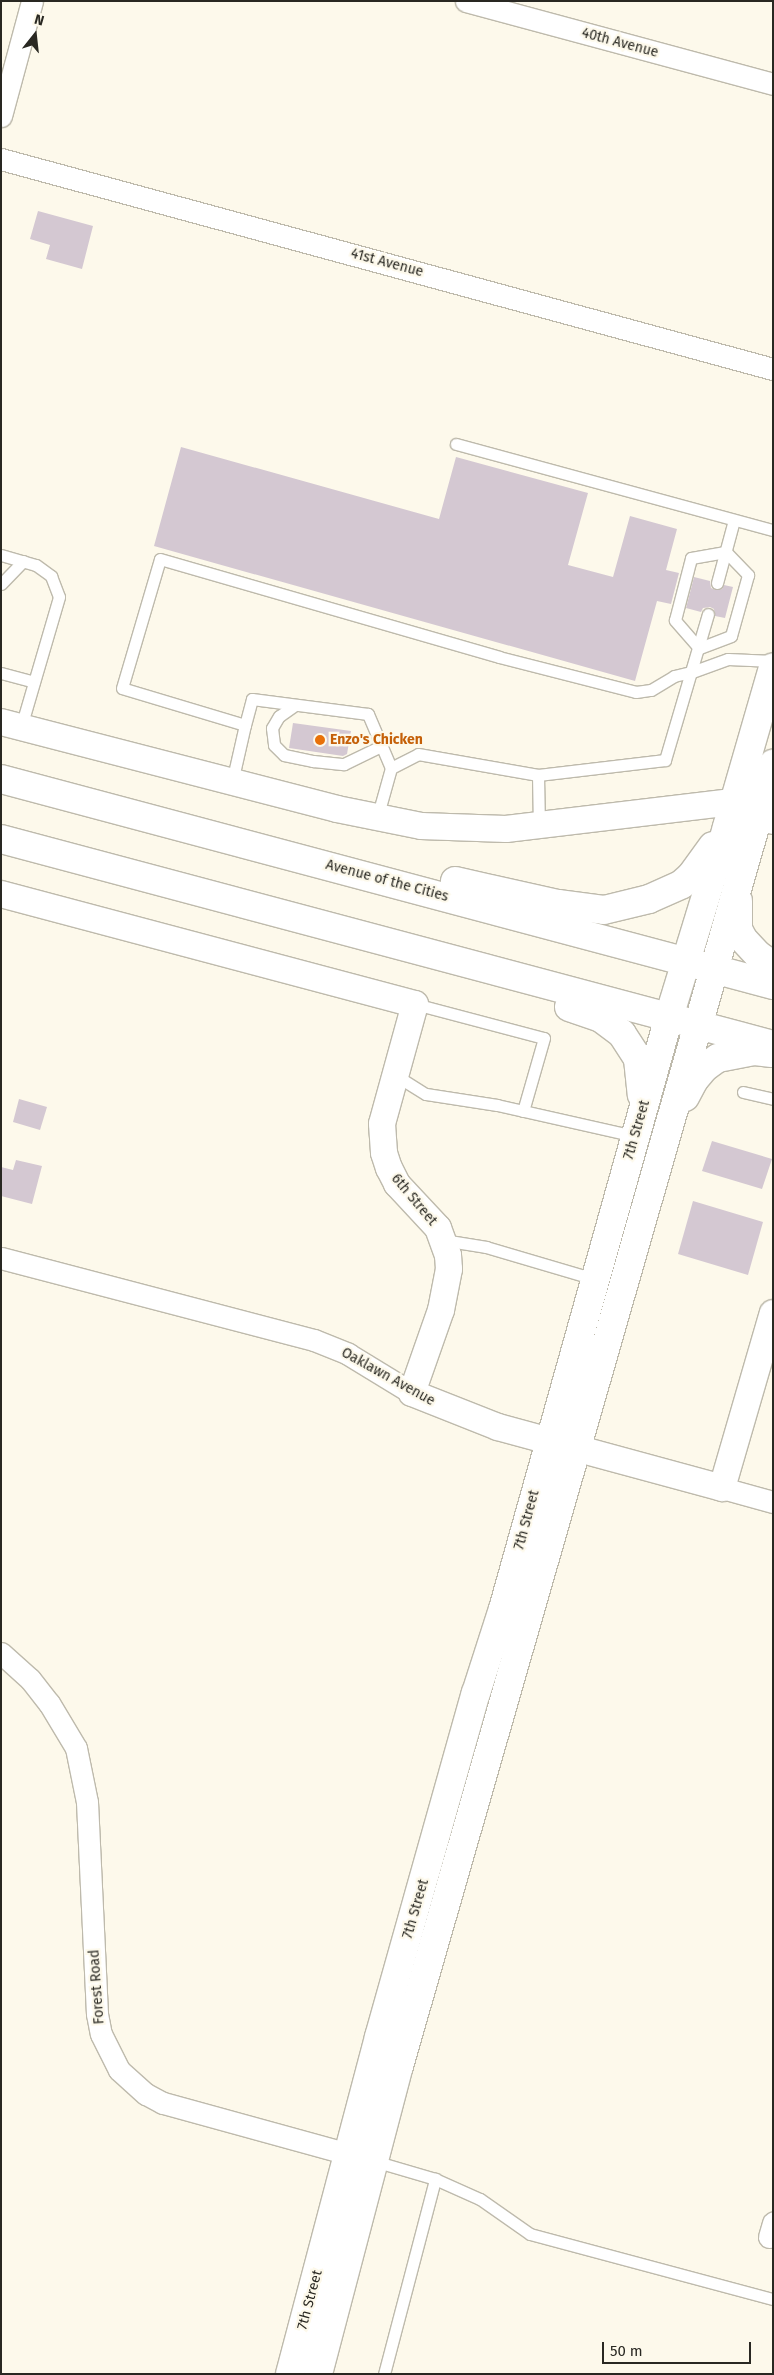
<!DOCTYPE html>
<html>
<head>
<meta charset="utf-8">
<style>
	body { margin:0 }
	#map { position:relative; width:774px; height:2375px; overflow:hidden; background:#fdf9eb; font-family:"Fira Sans",sans-serif }
	div>[style] { position:absolute }
	[style*='--x'] { left:calc(var(--x)*1px); top:calc(var(--y)*1px); width:calc(var(--w)*1px); rotate:calc(var(--a)*1deg) }
	.building>* { inset:0; background:#d4c8d2 }
	.roads { filter:drop-shadow(1px 0 #bebaac) drop-shadow(-1px 0 #bebaac) drop-shadow(0 1px #bebaac) drop-shadow(0 -1px #bebaac) }
	.service>* { height:11px; margin:-5.5px; padding:0 5.5px; transform-origin:5.5px; border-radius:5.5px; background:#fff }
	.minor>* { height:21px; margin:-10.5px; padding:0 10.5px; transform-origin:10.5px; border-radius:10.5px; background:#fff }
	.tertiary>* { height:26px; margin:-13px; padding:0 13px; transform-origin:13px; border-radius:13px; background:#fff }
	.secondary>* { height:28px; margin:-14px; padding:0 14px; transform-origin:14px; border-radius:14px; background:#fff }
	.dots>* { width:14px; height:14px; translate:-50% -50%; box-sizing:border-box; border:2px solid #fdf9eb; border-radius:50% }
	span { translate:-50% -50%; white-space:nowrap; text-align:center; line-height:1.15; -webkit-text-stroke:4.5px #fdf9eb; paint-order:stroke }
	.street-label { font-size:14px; color:#292822 }
	.food-label { font-size:14px; color:#c56008; font-weight:700 }
	.left { translate:0 -50%; text-align:left }
	.frame { position:absolute; inset:0; border:2px solid #292822; pointer-events:none }
	.north { position:absolute; left:10px; top:10px; width:50px; height:50px; -webkit-text-stroke:4px #fdf9eb; paint-order:stroke; rotate:16deg; font-size:14px; font-weight:700; line-height:20px; text-align:center; color:#292822 }
	.north::after { content:''; display:block; margin:auto; width:18px; height:22px; background:#292822; clip-path:polygon(50% 0,100% 100%,50% 72%,0 100%) }
	.scale { position:absolute; left:602px; top:2342px; width:149px; height:22px; box-sizing:border-box; border:2px solid #292822; border-top:0; padding-left:6px; font-size:15px; line-height:18px; white-space:nowrap; color:#292822; -webkit-text-stroke:4px #fdf9eb; paint-order:stroke }
</style>
</head>
<body>
<div id="map">
	<div class="building">
		<div style="clip-path:polygon(38px 211px,93px 226px,82px 269px,46px 259px,50px 245px,30px 239px)"></div>
		<div style="clip-path:polygon(181px 447px,439px 519px,456px 457px,588px 493px,568px 565px,613px 577px,630px 516px,677px 529px,666px 570px,679px 573px,671px 604px,657px 601px,635px 681px,154px 546px)"></div>
		<div style="clip-path:polygon(694px 577px,710px 581px,711px 588px,716px 590px,722px 589px,724px 585px,733px 587px,725px 618px,715px 616px,714px 609px,710px 607px,703px 608px,701px 612px,686px 608px)"></div>
		<div style="clip-path:polygon(293px 723px,351px 731px,347px 754px,343px 756px,289px 748px)"></div>
		<div style="clip-path:polygon(19px 1099px,47px 1107px,40px 1130px,13px 1122px)"></div>
		<div style="clip-path:polygon(712px 1141px,772px 1159px,762px 1189px,702px 1171px)"></div>
		<div style="clip-path:polygon(16px 1160px,42px 1166px,32px 1204px,1px 1196px,1px 1167px,13px 1170px)"></div>
		<div style="clip-path:polygon(693px 1201px,763px 1222px,748px 1275px,678px 1254px)"></div>
	</div>
	<div class="roads">
		<div class="service">
			<div style="--x:456;--y:444;--w:328;--a:15.2"></div>
			<div style="--x:726;--y:552;--w:32;--a:46"></div>
			<div style="--x:748;--y:575;--w:63;--a:105.6"></div>
			<div style="--x:731;--y:636;--w:34;--a:159"></div>
			<div style="--x:699;--y:648;--w:37;--a:-131"></div>
			<div style="--x:675;--y:620;--w:64;--a:-75.5"></div>
			<div style="--x:691;--y:558;--w:36;--a:-10"></div>
			<div style="--x:1;--y:555;--w:36;--a:16"></div>
			<div style="--x:36;--y:565;--w:19;--a:36"></div>
			<div style="--x:51;--y:576;--w:22;--a:69"></div>
			<div style="--x:59;--y:597;--w:135;--a:106.3"></div>
			<div style="--x:717;--y:583;--w:65;--a:-74.9"></div>
			<div style="--x:1;--y:584;--w:32;--a:-46"></div>
			<div style="--x:1;--y:673;--w:34;--a:15"></div>
			<div style="--x:295;--y:705;--w:19;--a:145"></div>
			<div style="--x:279;--y:716;--w:14;--a:120"></div>
			<div style="--x:272;--y:728;--w:17;--a:83"></div>
			<div style="--x:274;--y:745;--w:14;--a:45"></div>
			<div style="--x:284;--y:755;--w:30;--a:12"></div>
			<div style="--x:313;--y:761;--w:31;--a:6"></div>
			<div style="--x:344;--y:764;--w:41;--a:-25.9"></div>
			<div style="--x:391;--y:768;--w:30;--a:-27"></div>
			<div style="--x:418;--y:754;--w:122;--a:9.9"></div>
			<div style="--x:538;--y:775;--w:50;--a:88.9"></div>
			<div style="--x:538;--y:775;--w:128;--a:-6.7"></div>
			<div style="--x:665;--y:760;--w:152;--a:-73.6"></div>
			<div style="--x:232;--y:782;--w:58;--a:-77.2"></div>
			<div style="--x:377;--y:818;--w:52;--a:-74.4"></div>
			<div style="--x:391;--y:768;--w:59;--a:-113.1"></div>
			<div style="--x:368;--y:714;--w:117;--a:-172.6"></div>
			<div style="--x:252;--y:699;--w:27;--a:105"></div>
			<div style="--x:245;--y:725;--w:128;--a:-163.3"></div>
			<div style="--x:122;--y:688;--w:134;--a:-73.6"></div>
			<div style="--x:160;--y:559;--w:353;--a:16.1"></div>
			<div style="--x:499;--y:657;--w:141;--a:14.3"></div>
			<div style="--x:636;--y:692;--w:15;--a:-8"></div>
			<div style="--x:651;--y:690;--w:27;--a:-31"></div>
			<div style="--x:674;--y:676;--w:18;--a:-13"></div>
			<div style="--x:692;--y:672;--w:38;--a:-20"></div>
			<div style="--x:728;--y:659;--w:45;--a:2.5"></div>
			<div style="--x:415;--y:1004;--w:133;--a:14.8"></div>
			<div style="--x:544;--y:1038;--w:76;--a:106"></div>
			<div style="--x:395;--y:1075;--w:36;--a:32"></div>
			<div style="--x:426;--y:1094;--w:72;--a:8.8"></div>
			<div style="--x:497;--y:1105;--w:141;--a:12.7"></div>
			<div style="--x:743;--y:1092;--w:31;--a:13"></div>
			<div style="--x:443;--y:1240;--w:44;--a:9.2"></div>
			<div style="--x:486;--y:1247;--w:114;--a:16.4"></div>
			<div style="--x:374;--y:2161;--w:64;--a:16.4"></div>
			<div style="--x:435;--y:2179;--w:49;--a:24"></div>
			<div style="--x:480;--y:2199;--w:61;--a:35"></div>
			<div style="--x:530;--y:2234;--w:252;--a:15"></div>
			<div style="--x:384;--y:2374;--w:202;--a:-75.3"></div>
		</div>
		<div class="minor">
			<div style="--x:466;--y:1;--w:318;--a:15.1"></div>
			<div style="--x:1;--y:116;--w:119;--a:-74.9"></div>
			<div style="--x:1;--y:159;--w:800;--a:15.22"></div>
			<div style="--x:1;--y:1258;--w:324;--a:14.7"></div>
			<div style="--x:314;--y:1340;--w:37;--a:22"></div>
			<div style="--x:348;--y:1354;--w:75;--a:31.4"></div>
			<div style="--x:722;--y:1488;--w:53;--a:15.4"></div>
			<div style="--x:1;--y:1653;--w:39;--a:42"></div>
			<div style="--x:30;--y:1679;--w:31;--a:52"></div>
			<div style="--x:49;--y:1703;--w:52;--a:59"></div>
			<div style="--x:76;--y:1748;--w:55;--a:78.5"></div>
			<div style="--x:87;--y:1802;--w:212;--a:87.3"></div>
			<div style="--x:97;--y:2014;--w:20;--a:79"></div>
			<div style="--x:101;--y:2034;--w:40;--a:63.4"></div>
			<div style="--x:119;--y:2070;--w:36;--a:42"></div>
			<div style="--x:146;--y:2094;--w:19;--a:28"></div>
			<div style="--x:163;--y:2103;--w:206;--a:15.4"></div>
			<div style="--x:769;--y:2237;--w:15;--a:-74"></div>
		</div>
		<div class="tertiary">
			<div style="--x:1;--y:722;--w:347;--a:14.5"></div>
			<div style="--x:337;--y:809;--w:86;--a:11.4"></div>
			<div style="--x:421;--y:826;--w:85;--a:2"></div>
			<div style="--x:506;--y:829;--w:230;--a:-6.8"></div>
			<div style="--x:734;--y:802;--w:27;--a:17"></div>
			<div style="--x:760;--y:810;--w:17;--a:40"></div>
			<div style="--x:1;--y:894;--w:428;--a:14.9"></div>
			<div style="--x:415;--y:1004;--w:124;--a:105.4"></div>
			<div style="--x:382;--y:1124;--w:29;--a:86"></div>
			<div style="--x:384;--y:1153;--w:16;--a:72"></div>
			<div style="--x:389;--y:1168;--w:18;--a:63"></div>
			<div style="--x:397;--y:1184;--w:60;--a:47"></div>
			<div style="--x:438;--y:1228;--w:29;--a:70"></div>
			<div style="--x:448;--y:1255;--w:14;--a:86"></div>
			<div style="--x:449;--y:1269;--w:42;--a:101"></div>
			<div style="--x:441;--y:1310;--w:88;--a:109.3"></div>
			<div style="--x:412;--y:1393;--w:92;--a:21.6"></div>
			<div style="--x:498;--y:1427;--w:232;--a:15.2"></div>
			<div style="--x:722;--y:1488;--w:182;--a:-73.8"></div>
		</div>
		<div class="secondary">
			<div style="--x:1;--y:779;--w:799;--a:14.94"></div>
			<div style="--x:1;--y:839;--w:799;--a:14.94"></div>
			<div style="--x:455;--y:881;--w:106;--a:12.6"></div>
			<div style="--x:558;--y:904;--w:46;--a:7.4"></div>
			<div style="--x:604;--y:910;--w:46;--a:-13.7"></div>
			<div style="--x:649;--y:899;--w:36;--a:-24"></div>
			<div style="--x:682;--y:884;--w:12;--a:-42"></div>
			<div style="--x:691;--y:876;--w:37;--a:-54"></div>
			<div style="--x:738;--y:901;--w:28;--a:90"></div>
			<div style="--x:738;--y:929;--w:11;--a:63"></div>
			<div style="--x:743;--y:939;--w:22;--a:47"></div>
			<div style="--x:758;--y:955;--w:18;--a:34"></div>
			<div style="--x:569;--y:1007;--w:34;--a:19"></div>
			<div style="--x:601;--y:1018;--w:26;--a:37"></div>
			<div style="--x:622;--y:1034;--w:30;--a:57"></div>
			<div style="--x:638;--y:1059;--w:36;--a:84"></div>
			<div style="--x:685;--y:1097;--w:19;--a:-62"></div>
			<div style="--x:694;--y:1080;--w:16;--a:-50"></div>
			<div style="--x:704;--y:1068;--w:17;--a:-36"></div>
			<div style="--x:718;--y:1058;--w:38;--a:-11"></div>
			<div style="--x:755;--y:1051;--w:17;--a:7"></div>
			<div style="--x:290;--y:2374;--w:349;--a:-75.2"></div>
			<div style="--x:379;--y:2037;--w:357;--a:-74.3"></div>
			<div style="--x:476;--y:1693;--w:88;--a:-72.2"></div>
			<div style="--x:503;--y:1609;--w:615;--a:-74.34"></div>
			<div style="--x:669;--y:1017;--w:199;--a:-73"></div>
			<div style="--x:727;--y:827;--w:166;--a:-73.9"></div>
			<div style="--x:318;--y:2374;--w:318;--a:-75.3"></div>
			<div style="--x:399;--y:2066;--w:1355;--a:-73.97"></div>
		</div>
	</div>
	<div class="dots">
		<div style="left:320px;top:740px;background:#e8710a"></div>
	</div>
	<div class="street-label">
		<span style="left:620px;top:43px;rotate:15deg">40th Avenue</span>
		<span style="left:387px;top:263px;rotate:15deg">41st Avenue</span>
		<span style="left:387px;top:881px;rotate:15deg">Avenue of the Cities</span>
		<span style="left:637px;top:1130px;rotate:-74deg">7th Street</span>
		<span style="left:414px;top:1200px;rotate:50deg">6th Street</span>
		<span style="left:388px;top:1377px;rotate:29deg">Oaklawn Avenue</span>
		<span style="left:527px;top:1520px;rotate:-75deg">7th Street</span>
		<span style="left:416px;top:1909px;rotate:-74deg">7th Street</span>
		<span style="left:97px;top:1987px;rotate:-94deg">Forest Road</span>
		<span style="left:310px;top:2300px;rotate:-75deg">7th Street</span>
	</div>
	<div class="food-label">
		<span class="left" style="left:330px;top:740px">Enzo's Chicken</span>
	</div>
	<div class="frame"></div>
	<div class="north">N</div>
	<div class="scale">50 m</div>
</div>
</body>
</html>
